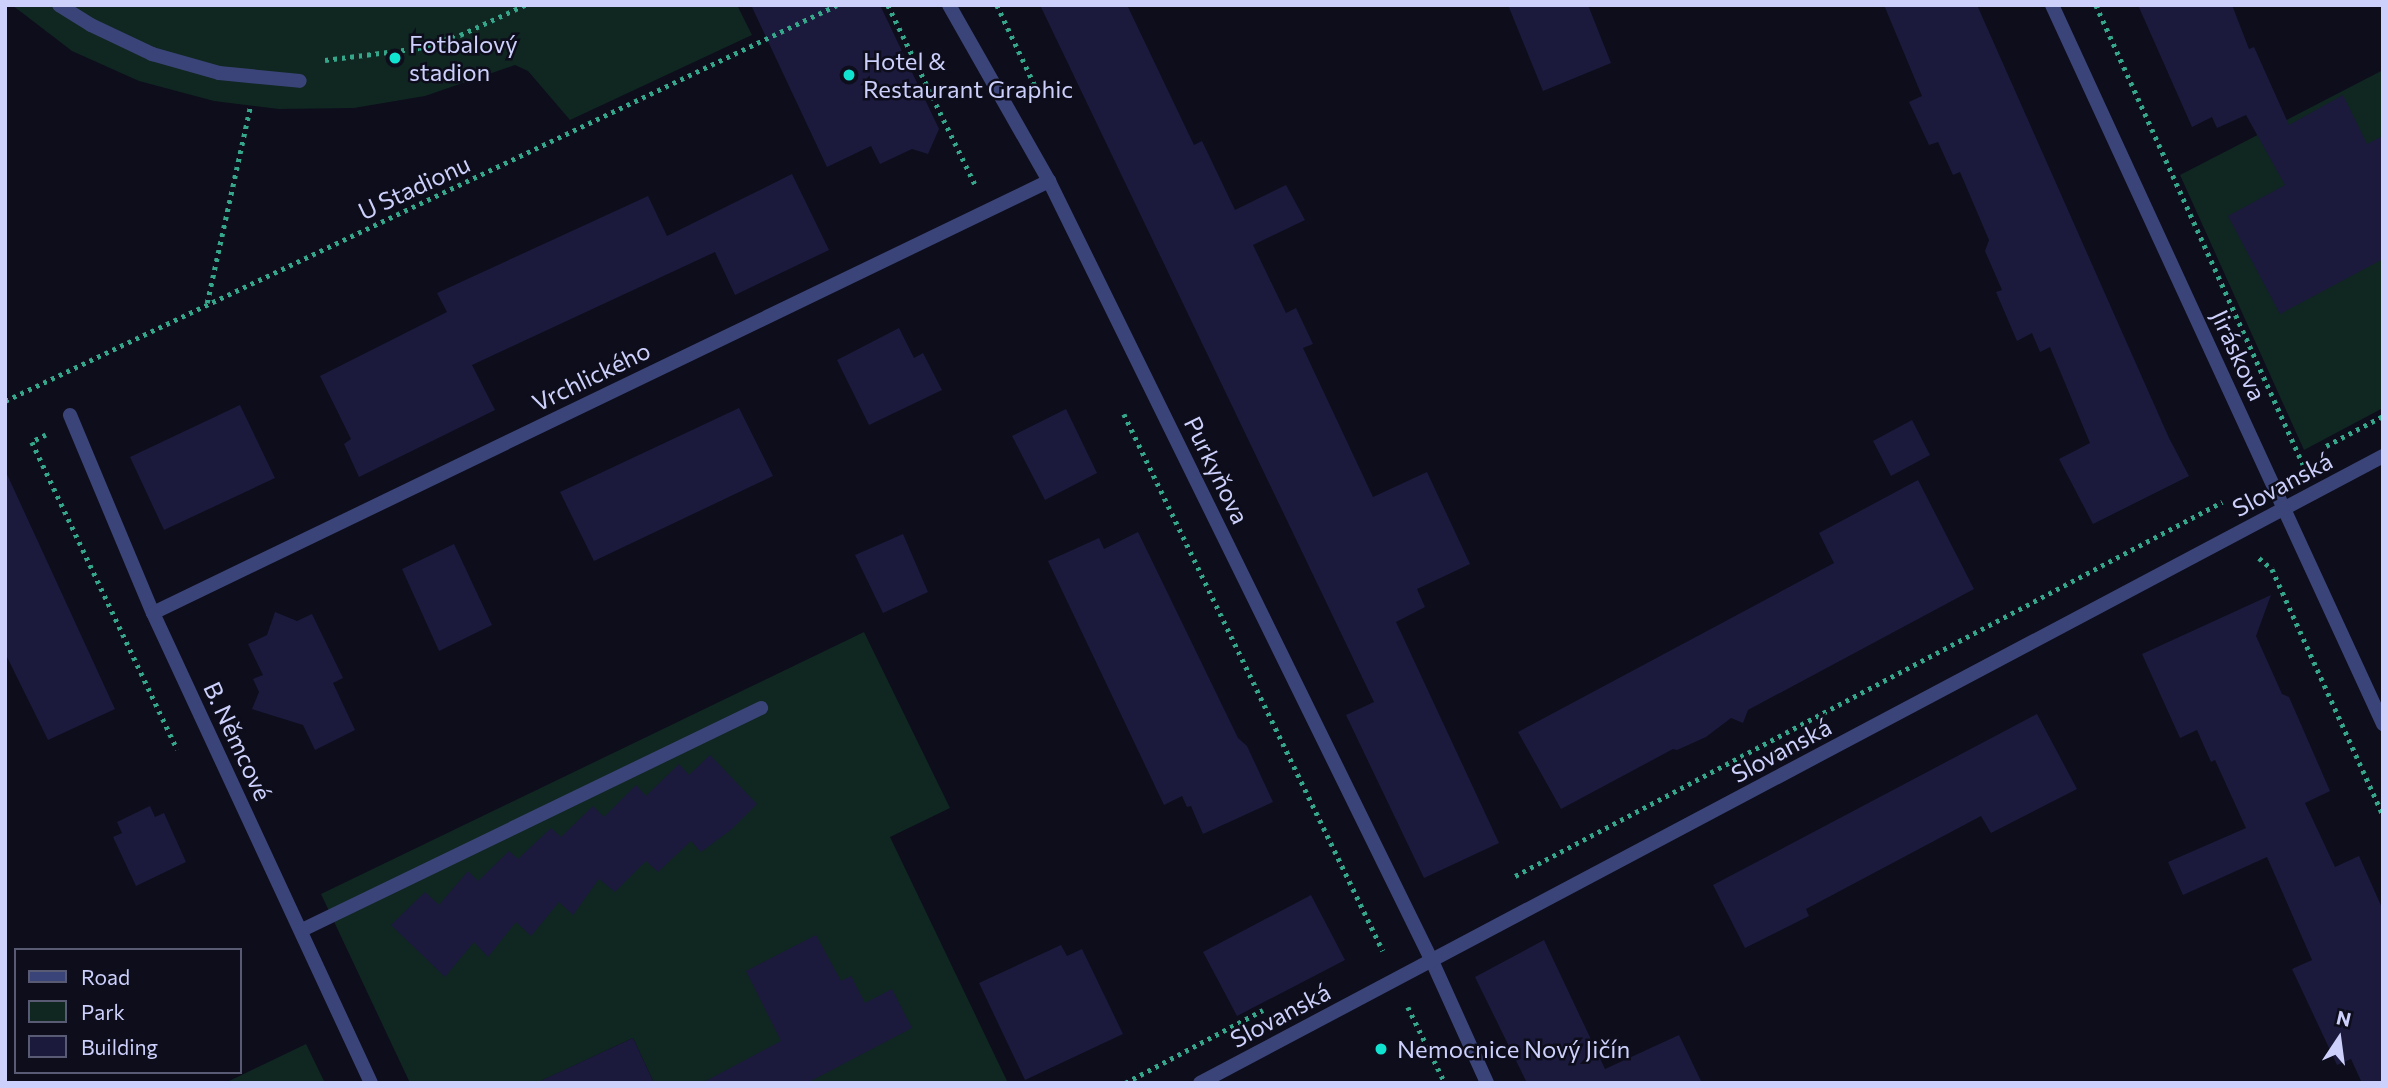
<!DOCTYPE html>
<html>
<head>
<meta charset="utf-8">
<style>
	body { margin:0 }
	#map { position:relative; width:2388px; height:1088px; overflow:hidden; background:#0d0d1c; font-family:Commissioner,sans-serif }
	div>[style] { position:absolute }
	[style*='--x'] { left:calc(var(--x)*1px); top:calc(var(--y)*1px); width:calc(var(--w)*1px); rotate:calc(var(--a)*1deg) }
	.green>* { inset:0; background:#102621 }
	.building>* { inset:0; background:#1b1a3c }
	.path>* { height:4.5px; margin-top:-2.25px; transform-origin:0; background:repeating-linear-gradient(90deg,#35a68a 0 3.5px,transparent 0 8.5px) }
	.service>* { height:14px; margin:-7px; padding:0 7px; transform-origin:7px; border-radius:7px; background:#3b4478 }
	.minor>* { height:14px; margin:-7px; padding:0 7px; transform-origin:7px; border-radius:7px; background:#3b4478 }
	.dots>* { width:19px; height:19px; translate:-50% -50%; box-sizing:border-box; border:4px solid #0d0d1c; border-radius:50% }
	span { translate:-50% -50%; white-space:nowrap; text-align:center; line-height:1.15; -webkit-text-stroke:5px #0d0d1c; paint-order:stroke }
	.poi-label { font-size:24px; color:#ccd0fb }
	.left { translate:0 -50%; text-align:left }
	.street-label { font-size:24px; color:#ccd0fb }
	.frame { position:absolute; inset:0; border:7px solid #ccd0fb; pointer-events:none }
	.legend { position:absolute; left:14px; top:948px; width:228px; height:126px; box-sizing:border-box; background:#0d0d1c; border:2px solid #595b75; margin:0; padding:9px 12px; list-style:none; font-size:21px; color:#ccd0fb }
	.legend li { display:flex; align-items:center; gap:14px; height:35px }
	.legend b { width:35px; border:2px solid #595b75 }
	.north { position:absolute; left:2304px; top:1004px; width:70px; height:70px; -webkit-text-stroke:5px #0d0d1c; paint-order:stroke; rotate:13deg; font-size:19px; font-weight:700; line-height:28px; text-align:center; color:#ccd0fb }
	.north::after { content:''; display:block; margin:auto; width:24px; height:32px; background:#ccd0fb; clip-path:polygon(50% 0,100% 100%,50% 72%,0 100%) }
</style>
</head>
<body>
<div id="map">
	<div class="green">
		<div style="clip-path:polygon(12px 5px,737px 5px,752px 35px,570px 120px,528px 71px,515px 65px,425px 96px,354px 108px,279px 109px,214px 101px,139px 81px,72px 51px)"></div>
		<div style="clip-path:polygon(2383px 70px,2383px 408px,2304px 450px,2180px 175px)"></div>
		<div style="clip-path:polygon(864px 632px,950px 808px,890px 837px,1008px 1083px,654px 1083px,633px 1038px,537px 1083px,410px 1083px,321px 894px)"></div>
		<div style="clip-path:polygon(306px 1044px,325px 1083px,225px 1083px)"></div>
	</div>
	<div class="building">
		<div style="clip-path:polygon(751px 5px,880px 5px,939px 129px,928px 154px,912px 149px,880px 164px,871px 146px,827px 167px)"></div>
		<div style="clip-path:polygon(1040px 5px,1127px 5px,1194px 145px,1202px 141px,1235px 210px,1286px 185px,1305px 220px,1253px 245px,1286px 313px,1296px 308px,1313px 344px,1303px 348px,1373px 497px,1427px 472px,1470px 564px,1417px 589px,1425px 607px,1396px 622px,1499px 843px,1424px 878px,1346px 715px,1374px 702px)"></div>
		<div style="clip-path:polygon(1508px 5px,1588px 5px,1611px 63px,1543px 91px)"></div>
		<div style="clip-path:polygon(1884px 5px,1977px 5px,2169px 438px,2189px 476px,2093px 524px,2059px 459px,2090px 443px,2050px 347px,2040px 352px,2032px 333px,2017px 341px,1996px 292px,2002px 290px,1985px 251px,1989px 240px,1960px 172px,1953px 175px,1938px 142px,1929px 145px,1909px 102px,1922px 96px)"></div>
		<div style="clip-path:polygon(2138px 5px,2232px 5px,2249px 49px,2254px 47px,2289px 125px,2343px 95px,2367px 144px,2383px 136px,2383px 259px,2280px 314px,2228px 216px,2285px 185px,2246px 115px,2217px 128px,2212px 117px,2192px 127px)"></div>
		<div style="clip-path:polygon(792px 174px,829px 250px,735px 295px,715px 252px,472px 365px,495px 410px,359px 477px,344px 444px,351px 439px,320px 376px,447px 312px,437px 293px,648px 196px,667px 236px)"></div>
		<div style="clip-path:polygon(899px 328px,914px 358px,923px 353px,942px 390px,869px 425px,837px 360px)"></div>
		<div style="clip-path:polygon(240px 405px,275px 478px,164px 530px,130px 457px)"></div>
		<div style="clip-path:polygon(739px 408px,773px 476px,594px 561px,560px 492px)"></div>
		<div style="clip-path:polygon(1066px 409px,1097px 473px,1045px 500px,1012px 436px)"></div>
		<div style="clip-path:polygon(1912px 420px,1930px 455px,1891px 476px,1873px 441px)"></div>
		<div style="clip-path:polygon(5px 470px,115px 709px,48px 740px,5px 653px)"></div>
		<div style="clip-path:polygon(1918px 480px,1974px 589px,1748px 710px,1743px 723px,1731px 718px,1706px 737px,1677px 750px,1673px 749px,1561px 809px,1518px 732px,1834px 563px,1819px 533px)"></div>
		<div style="clip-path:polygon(1138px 532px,1238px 738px,1247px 746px,1273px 802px,1203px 834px,1191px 806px,1187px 807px,1182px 796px,1164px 805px,1048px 561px,1099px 538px,1104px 549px)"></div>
		<div style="clip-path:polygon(903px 534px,928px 592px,883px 613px,855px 555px)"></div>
		<div style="clip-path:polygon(454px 544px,492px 625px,439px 651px,402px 569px)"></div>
		<div style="clip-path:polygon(2271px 595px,2256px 636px,2282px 694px,2289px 697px,2330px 791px,2305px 803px,2335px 867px,2359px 856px,2383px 910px,2383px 1083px,2362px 1083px,2351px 1059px,2337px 1065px,2292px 969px,2312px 960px,2267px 857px,2183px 895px,2168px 862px,2246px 828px,2215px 760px,2211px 762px,2197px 730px,2180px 738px,2142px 654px)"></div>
		<div style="clip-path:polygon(275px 612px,297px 621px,312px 614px,343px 678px,333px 683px,355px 730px,315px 750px,303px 725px,252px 709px,259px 692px,253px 679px,263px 675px,248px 644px,267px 635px)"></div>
		<div style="clip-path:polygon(2037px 714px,2077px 789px,1991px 833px,1981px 816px,1806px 909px,1809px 916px,1745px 948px,1713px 885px)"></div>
		<div style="clip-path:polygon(710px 755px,757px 804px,732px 829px,701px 852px,691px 841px,658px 872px,646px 861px,615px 892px,599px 879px,573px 915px,559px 902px,531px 936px,516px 922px,488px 957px,474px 942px,445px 977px,391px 925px,425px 892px,439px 905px,468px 871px,478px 881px,509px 851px,518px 859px,551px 828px,561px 837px,593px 806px,604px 817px,636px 785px,646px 796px,679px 764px,689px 775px)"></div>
		<div style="clip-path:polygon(150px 806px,155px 817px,164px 813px,186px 862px,136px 886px,113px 837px,122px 833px,117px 822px)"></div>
		<div style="clip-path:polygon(1311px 895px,1345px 960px,1237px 1016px,1203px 952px)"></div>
		<div style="clip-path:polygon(816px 935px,841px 981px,851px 976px,865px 1003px,892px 989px,912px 1028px,807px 1083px,702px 1083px,781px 1041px,746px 971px)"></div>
		<div style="clip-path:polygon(1544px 940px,1605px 1069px,1679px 1035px,1702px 1083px,1527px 1083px,1475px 977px)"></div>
		<div style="clip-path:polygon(1061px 945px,1067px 956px,1082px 949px,1123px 1034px,1025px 1080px,979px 983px)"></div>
		<div style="clip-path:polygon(633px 1038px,654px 1083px,536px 1083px)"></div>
	</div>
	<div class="path">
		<div style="--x:888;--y:5;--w:199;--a:64.1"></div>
		<div style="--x:997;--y:5;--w:94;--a:64.8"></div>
		<div style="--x:2096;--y:5;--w:504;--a:65.73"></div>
		<div style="--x:325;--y:60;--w:95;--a:-7.3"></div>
		<div style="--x:419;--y:48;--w:43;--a:-17.6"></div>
		<div style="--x:460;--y:35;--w:72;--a:-24.8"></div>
		<div style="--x:207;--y:303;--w:201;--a:-77.6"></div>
		<div style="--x:5;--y:401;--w:921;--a:-25.45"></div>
		<div style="--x:1124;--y:414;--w:596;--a:64.25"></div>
		<div style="--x:46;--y:435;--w:16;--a:153"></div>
		<div style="--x:32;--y:442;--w:340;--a:64.7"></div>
		<div style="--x:2326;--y:446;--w:64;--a:-27.8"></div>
		<div style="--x:2259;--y:558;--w:17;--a:40"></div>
		<div style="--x:2272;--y:569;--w:270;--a:65.7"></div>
		<div style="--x:1515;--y:876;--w:800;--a:-27.88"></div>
		<div style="--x:1408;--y:1007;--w:85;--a:64"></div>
		<div style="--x:1125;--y:1083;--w:156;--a:-27.9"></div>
	</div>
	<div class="service">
		<div style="--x:59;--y:5;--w:38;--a:32"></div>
		<div style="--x:91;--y:25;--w:68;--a:25.4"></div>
		<div style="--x:152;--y:54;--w:70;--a:15.8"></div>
		<div style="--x:219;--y:73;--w:81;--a:5.6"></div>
		<div style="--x:302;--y:930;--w:510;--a:-25.81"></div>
		<div style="--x:1432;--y:961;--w:134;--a:65.7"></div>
	</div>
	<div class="minor">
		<div style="--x:949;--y:5;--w:202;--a:60.4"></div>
		<div style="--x:1049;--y:181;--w:869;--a:63.85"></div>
		<div style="--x:2052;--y:5;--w:792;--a:65.28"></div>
		<div style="--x:70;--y:415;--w:215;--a:67.3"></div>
		<div style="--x:153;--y:613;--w:518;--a:65.12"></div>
		<div style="--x:153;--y:613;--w:995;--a:-25.74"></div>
		<div style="--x:1200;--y:1083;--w:1339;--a:-27.92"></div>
	</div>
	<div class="dots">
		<div style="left:395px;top:58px;background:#10e3d0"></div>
		<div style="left:849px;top:75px;background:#10e3d0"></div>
		<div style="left:1381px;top:1049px;background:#10e3d0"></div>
	</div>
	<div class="poi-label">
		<span class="left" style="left:409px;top:58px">Fotbalový<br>stadion</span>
		<span class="left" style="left:863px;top:75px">Hotel &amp;<br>Restaurant Graphic</span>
		<span class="left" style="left:1397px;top:1049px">Nemocnice Nový Jičín</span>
	</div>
	<div class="street-label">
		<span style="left:414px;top:187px;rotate:-25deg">U Stadionu</span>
		<span style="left:2239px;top:355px;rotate:65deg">Jiráskova</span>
		<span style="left:591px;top:376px;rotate:-26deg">Vrchlického</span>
		<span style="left:1217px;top:470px;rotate:64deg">Purkyňova</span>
		<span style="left:2282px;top:484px;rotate:-28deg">Slovanská</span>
		<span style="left:238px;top:741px;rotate:65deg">B. Němcové</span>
		<span style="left:1781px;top:750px;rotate:-28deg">Slovanská</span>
		<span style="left:1280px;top:1015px;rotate:-28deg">Slovanská</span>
	</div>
	<div class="frame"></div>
	<ul class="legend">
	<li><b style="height:9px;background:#3b4478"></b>Road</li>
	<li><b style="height:19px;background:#102621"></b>Park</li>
	<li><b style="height:19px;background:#1b1a3c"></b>Building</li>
	</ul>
	<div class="north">N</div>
</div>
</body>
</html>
